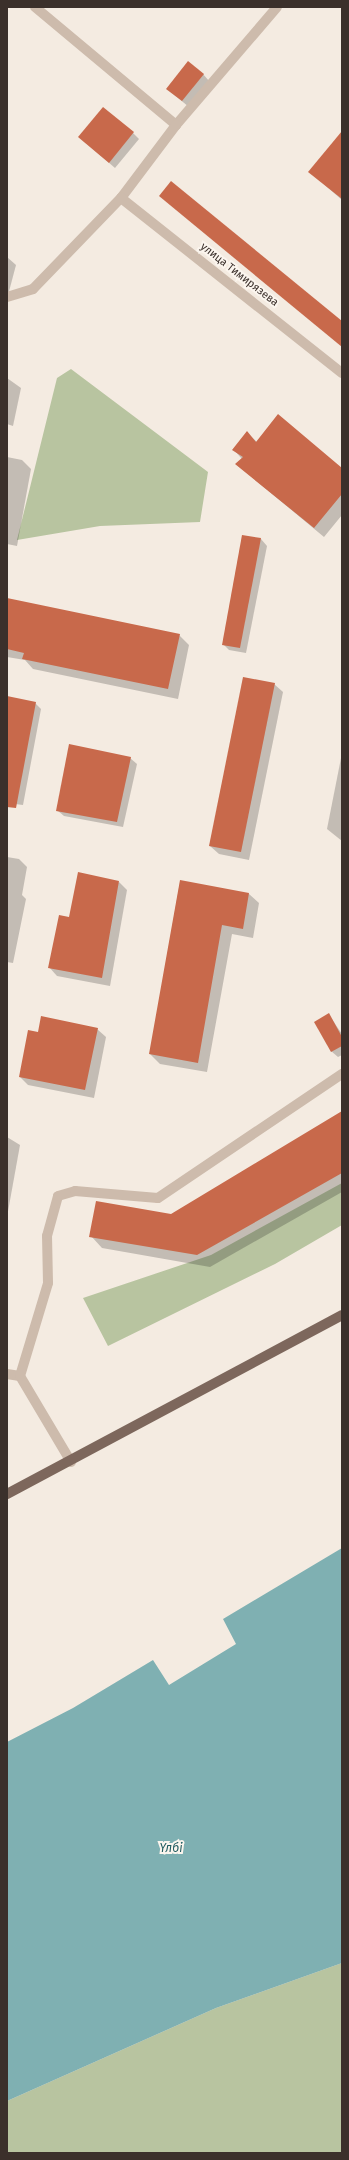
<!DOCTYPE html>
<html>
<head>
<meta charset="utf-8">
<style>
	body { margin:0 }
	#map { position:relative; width:349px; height:2160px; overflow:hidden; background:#f4ebe1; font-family:"Fira Sans",sans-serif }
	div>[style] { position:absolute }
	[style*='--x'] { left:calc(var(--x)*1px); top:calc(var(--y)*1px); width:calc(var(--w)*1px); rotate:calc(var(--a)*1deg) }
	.green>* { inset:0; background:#b8c4a0 }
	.water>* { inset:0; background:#7fb0b2 }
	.shadow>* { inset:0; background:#0003 }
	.building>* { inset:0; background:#c8694b }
	.minor>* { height:10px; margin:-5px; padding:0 5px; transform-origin:5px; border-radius:5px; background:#cdbbac }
	.major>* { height:10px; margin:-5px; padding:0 5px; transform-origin:5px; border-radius:5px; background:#7d675c }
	span { translate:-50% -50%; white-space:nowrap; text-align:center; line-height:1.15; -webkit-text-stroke:4px #fbf5ee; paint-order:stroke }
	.street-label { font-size:11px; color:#3b302b }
	.water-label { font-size:12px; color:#1f5a5e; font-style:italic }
	.frame { position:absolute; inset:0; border:8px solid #3b302b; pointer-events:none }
</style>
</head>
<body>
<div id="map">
	<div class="green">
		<div style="clip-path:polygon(71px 369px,208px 472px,200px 522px,100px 526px,17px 540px,57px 378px)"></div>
		<div style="clip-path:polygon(342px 1183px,342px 1225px,275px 1264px,108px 1346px,83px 1298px,211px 1255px)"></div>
		<div style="clip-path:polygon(342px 1963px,342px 2153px,7px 2153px,7px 2101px,216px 2008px)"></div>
	</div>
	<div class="water">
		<div style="clip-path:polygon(342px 1548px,342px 1963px,216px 2008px,7px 2101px,7px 1742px,73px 1708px,153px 1660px,169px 1685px,236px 1644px,223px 1619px)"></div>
	</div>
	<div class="shadow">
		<div style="clip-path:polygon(203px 74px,209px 81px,189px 107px,167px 89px)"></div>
		<div style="clip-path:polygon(133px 133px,139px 139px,115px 168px,79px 137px)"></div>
		<div style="clip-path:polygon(342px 133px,342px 200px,310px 172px)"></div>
		<div style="clip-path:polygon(7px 257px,16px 265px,7px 299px)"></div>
		<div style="clip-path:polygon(7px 378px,21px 388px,13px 426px,7px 424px)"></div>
		<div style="clip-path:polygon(247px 433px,257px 442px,342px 469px,342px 515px,324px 537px,236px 464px,242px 459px,234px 450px)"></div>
		<div style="clip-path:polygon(7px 457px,22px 460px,31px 469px,17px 546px,7px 544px)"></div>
		<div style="clip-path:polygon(243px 536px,261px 539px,267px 546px,246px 653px,229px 650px,223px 644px)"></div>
		<div style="clip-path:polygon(7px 600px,179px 635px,189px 645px,178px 699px,33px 669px,25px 660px,7px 657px)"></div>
		<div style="clip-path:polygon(274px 684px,283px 692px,249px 860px,219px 854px,210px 846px)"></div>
		<div style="clip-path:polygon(7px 697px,35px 703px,41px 709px,23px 805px,7px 803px)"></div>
		<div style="clip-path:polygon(342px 753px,342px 841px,327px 829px)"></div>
		<div style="clip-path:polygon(130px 758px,137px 764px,123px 827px,64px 816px,57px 810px)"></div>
		<div style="clip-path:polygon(7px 857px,19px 859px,27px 867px,22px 895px,26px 899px,13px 963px,7px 962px)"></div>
		<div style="clip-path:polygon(119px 882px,127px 890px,110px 986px,57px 976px,49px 967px,69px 918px)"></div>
		<div style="clip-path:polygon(180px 882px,249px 894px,259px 903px,253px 938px,232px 934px,207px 1072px,160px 1064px,150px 1054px)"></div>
		<div style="clip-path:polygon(329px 1015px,342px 1034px,342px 1055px,338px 1057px,331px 1051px)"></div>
		<div style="clip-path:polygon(97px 1029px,106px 1037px,94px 1098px,28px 1085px,20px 1077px,38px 1034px)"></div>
		<div style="clip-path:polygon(342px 1112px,342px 1192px,210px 1267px,102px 1248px,91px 1236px,171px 1215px)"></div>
		<div style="clip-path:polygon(7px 1137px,20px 1145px,7px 1217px)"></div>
	</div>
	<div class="building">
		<div style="clip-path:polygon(188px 61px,204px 74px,182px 101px,166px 89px)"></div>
		<div style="clip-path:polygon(103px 107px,134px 132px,109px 163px,78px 137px)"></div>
		<div style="clip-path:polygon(342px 131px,342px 199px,308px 172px)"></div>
		<div style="clip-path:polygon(171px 181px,342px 321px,342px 347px,159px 196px)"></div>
		<div style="clip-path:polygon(278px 414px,342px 468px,342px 494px,314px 528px,235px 464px,243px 457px,232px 450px,247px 431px,256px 442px)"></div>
		<div style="clip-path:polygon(242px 535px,261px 538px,240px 648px,222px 645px)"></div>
		<div style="clip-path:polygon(7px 598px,180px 634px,168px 689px,22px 659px,24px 653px,7px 649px)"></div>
		<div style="clip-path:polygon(243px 677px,275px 683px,241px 852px,209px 846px)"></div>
		<div style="clip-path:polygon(7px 696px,36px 702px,16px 808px,7px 807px)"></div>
		<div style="clip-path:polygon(69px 744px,131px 757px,117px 822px,56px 811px)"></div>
		<div style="clip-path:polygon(78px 872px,119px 881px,102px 978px,48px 968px,59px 915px,69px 917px)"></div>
		<div style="clip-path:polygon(180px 880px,249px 893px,243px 929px,222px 925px,198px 1063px,149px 1054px)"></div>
		<div style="clip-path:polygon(329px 1013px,342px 1037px,342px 1046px,331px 1052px,314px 1022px)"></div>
		<div style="clip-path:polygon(41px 1016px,98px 1028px,85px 1090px,19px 1077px,28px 1030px,38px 1032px)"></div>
		<div style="clip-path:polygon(342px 1111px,342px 1173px,197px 1255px,89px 1237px,96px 1201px,171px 1214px)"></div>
	</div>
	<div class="minor">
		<div style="--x:35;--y:7;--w:184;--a:39.9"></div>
		<div style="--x:176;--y:125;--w:155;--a:-49.4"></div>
		<div style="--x:176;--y:125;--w:91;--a:127"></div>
		<div style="--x:121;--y:198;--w:282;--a:38.4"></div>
		<div style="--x:7;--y:297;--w:27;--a:-17"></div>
		<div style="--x:33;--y:289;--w:127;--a:-46"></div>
		<div style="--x:7;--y:1374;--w:13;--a:9"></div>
		<div style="--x:20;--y:1376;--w:100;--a:59.3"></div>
		<div style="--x:20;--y:1376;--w:97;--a:-73.2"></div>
		<div style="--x:48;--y:1283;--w:47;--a:-91.2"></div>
		<div style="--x:47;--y:1236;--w:41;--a:-74.6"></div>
		<div style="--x:58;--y:1196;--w:18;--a:-16"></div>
		<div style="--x:75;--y:1191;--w:83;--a:4.8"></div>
		<div style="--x:158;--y:1198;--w:222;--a:-34"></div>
	</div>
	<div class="major">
		<div style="--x:7;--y:1494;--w:380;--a:-28.1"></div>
	</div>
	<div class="street-label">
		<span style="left:239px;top:275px;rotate:38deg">улица Тимирязева</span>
	</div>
	<div class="water-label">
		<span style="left:171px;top:1849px">Үлбі</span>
	</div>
	<div class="frame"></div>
</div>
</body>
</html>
